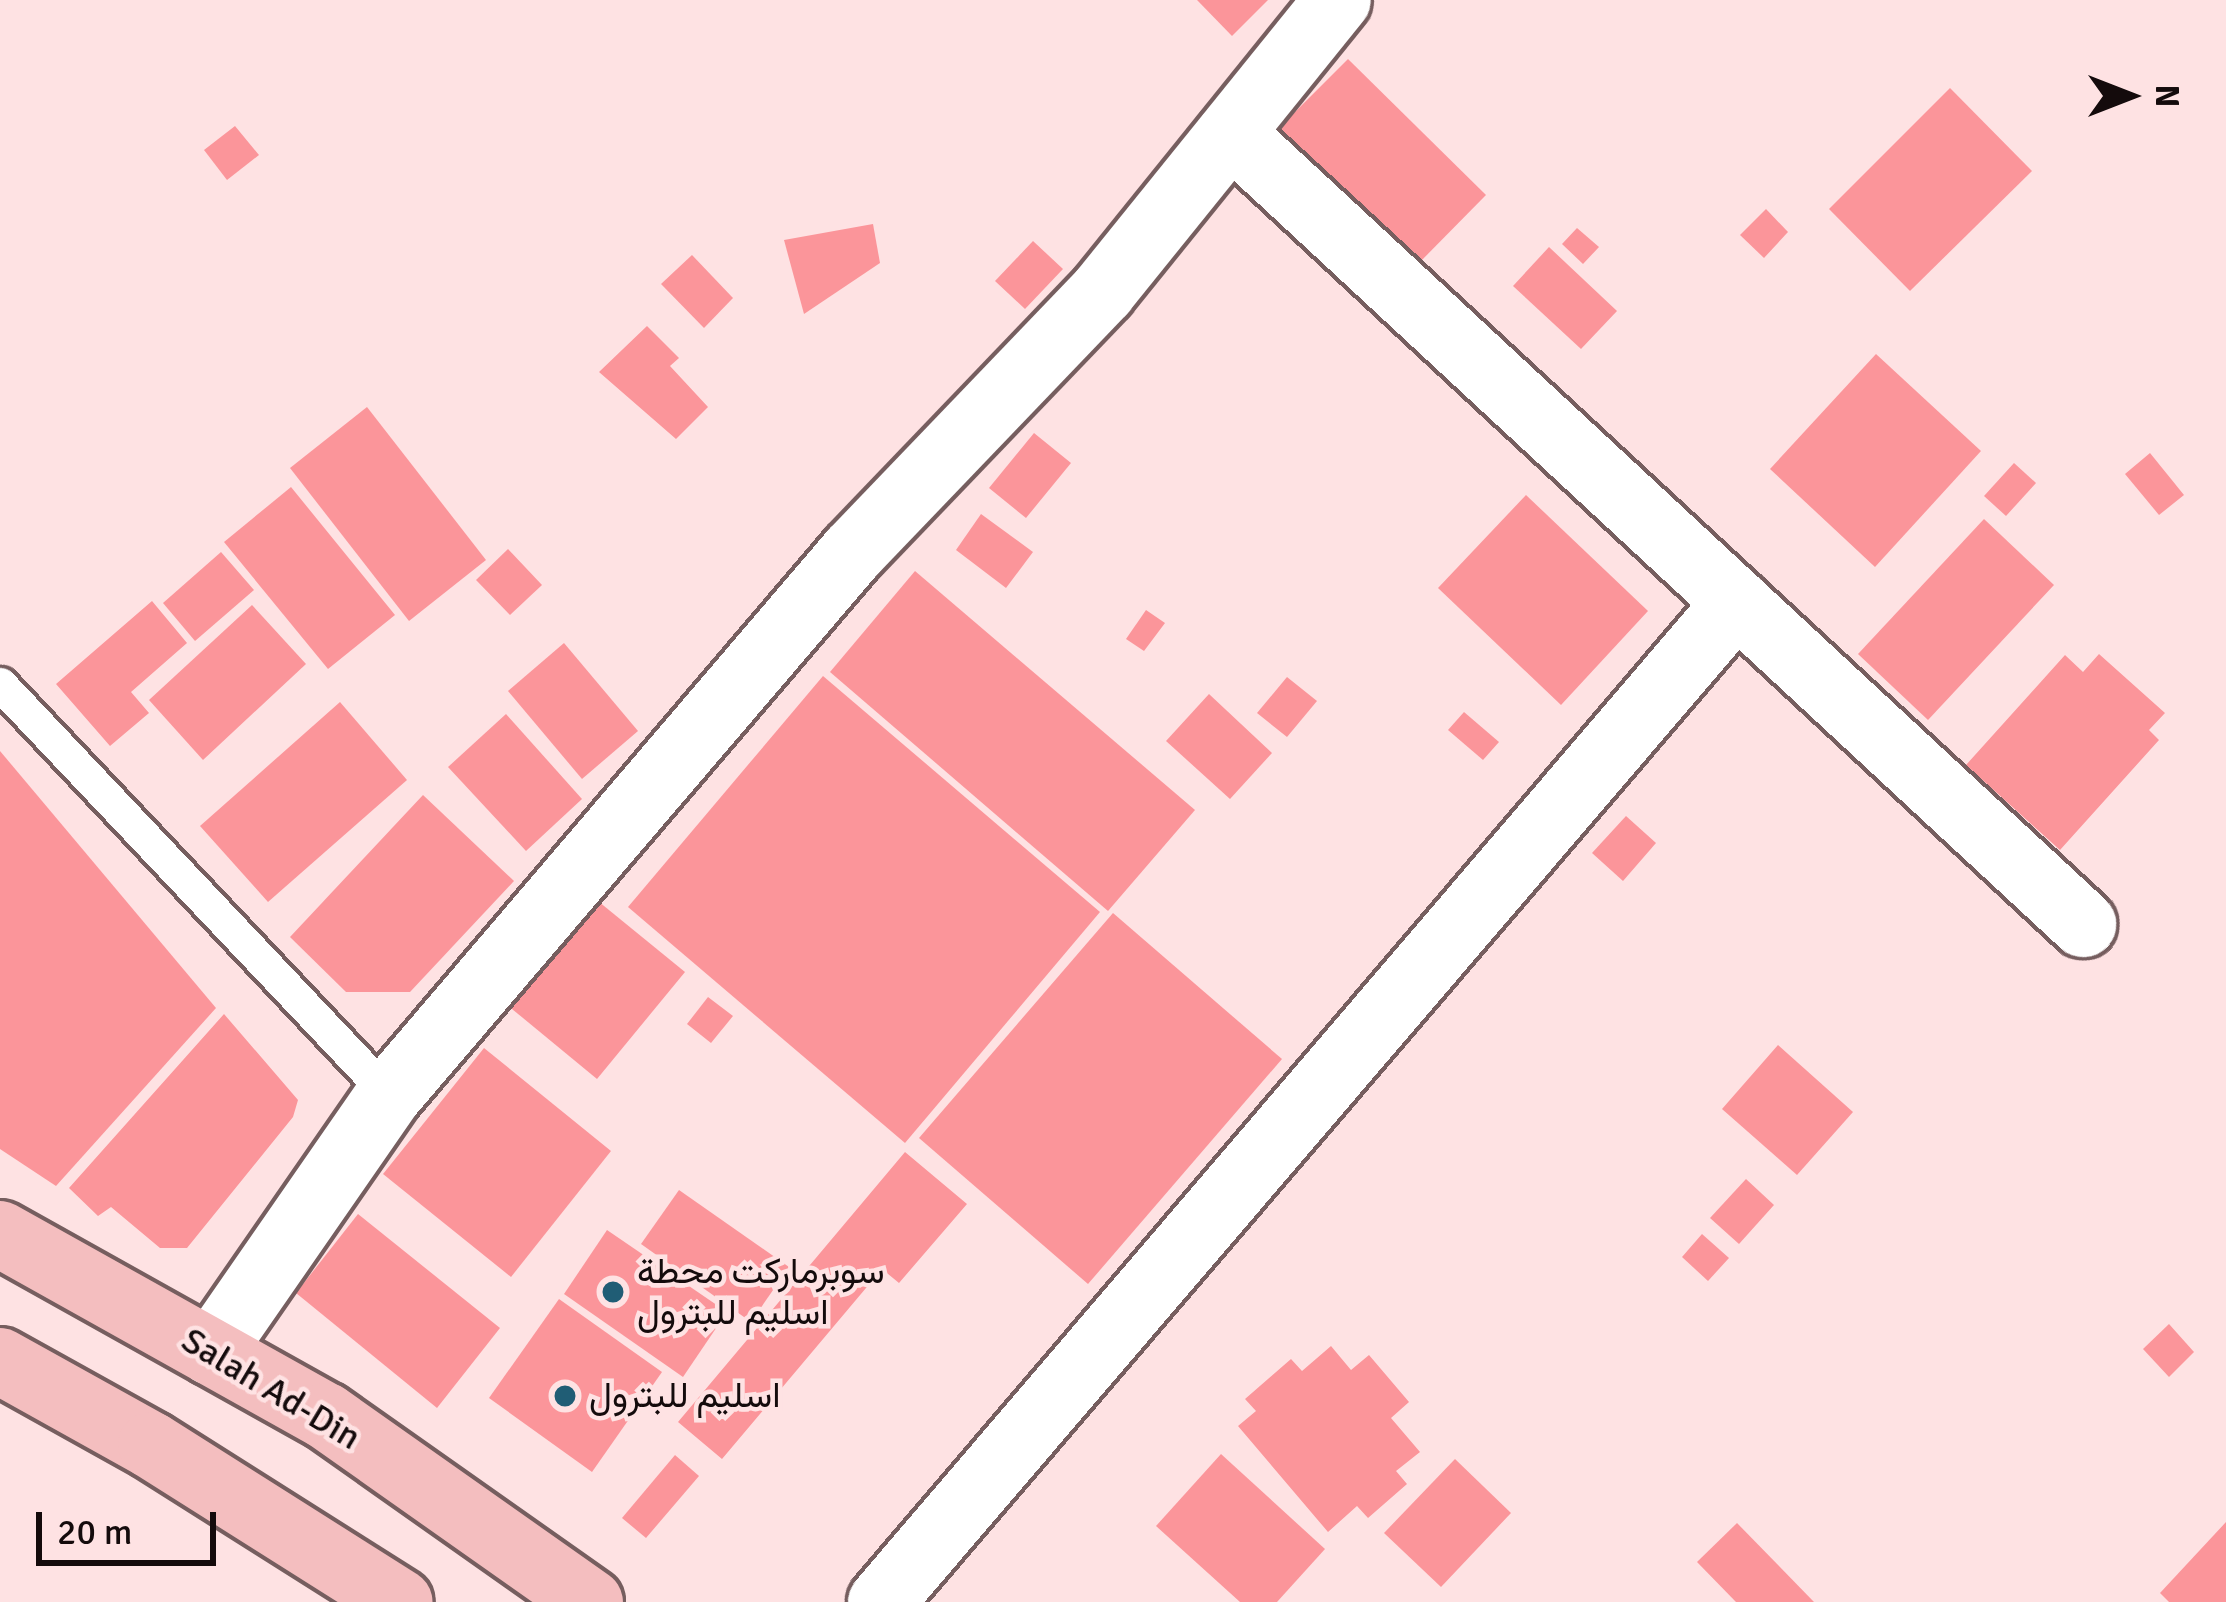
<!DOCTYPE html>
<html>
<head>
<meta charset="utf-8">
<style>
	body { margin:0 }
	#map { position:relative; width:2226px; height:1602px; overflow:hidden; background:#fee2e3; font-family:Signika,Vazirmatn,sans-serif }
	div>[style] { position:absolute }
	[style*='--x'] { left:calc(var(--x)*1px); top:calc(var(--y)*1px); width:calc(var(--w)*1px); rotate:calc(var(--a)*1deg) }
	.building>* { inset:0; background:#fb959a }
	.roads { filter:drop-shadow(3px 0 #765e5f) drop-shadow(-3px 0 #765e5f) drop-shadow(0 3px #765e5f) drop-shadow(0 -3px #765e5f) }
	.service>* { height:33px; margin:-16.5px; padding:0 16.5px; transform-origin:16.5px; border-radius:16.5px; background:#fff }
	.minor>* { height:66px; margin:-33px; padding:0 33px; transform-origin:33px; border-radius:33px; background:#fff }
	.trunk>* { height:66px; margin:-33px; padding:0 33px; transform-origin:33px; border-radius:33px; background:#f4bebf }
	.dots>* { width:33px; height:33px; translate:-50% -50%; box-sizing:border-box; border:6px solid #fee2e3; border-radius:50% }
	span { translate:-50% -50%; white-space:nowrap; text-align:center; line-height:1.15; -webkit-text-stroke:9px #fee2e3; paint-order:stroke }
	.poi-label { font-size:36px; color:#140b0c }
	.left { translate:0 -50%; text-align:left }
	.street-label { font-size:36px; color:#140b0c }
	.north { position:absolute; left:2070px; top:36px; width:120px; height:120px; -webkit-text-stroke:9px #fee2e3; paint-order:stroke; rotate:90deg; font-size:33px; font-weight:700; line-height:48px; text-align:center; color:#140b0c }
	.north::after { content:''; display:block; margin:auto; width:42px; height:54px; background:#140b0c; clip-path:polygon(50% 0,100% 100%,50% 72%,0 100%) }
	.scale { position:absolute; left:36px; top:1512px; width:180px; height:54px; box-sizing:border-box; border:6px solid #140b0c; border-top:0; padding-left:15px; font-size:36px; line-height:42px; white-space:nowrap; color:#140b0c; -webkit-text-stroke:9px #fee2e3; paint-order:stroke }
</style>
</head>
<body>
<div id="map">
	<div class="building">
		<div style="clip-path:polygon(1197px 0,1268px 0,1232px 36px)"></div>
		<div style="clip-path:polygon(1348px 59px,1486px 195px,1418px 264px,1279px 128px)"></div>
		<div style="clip-path:polygon(1950px 88px,2032px 171px,1910px 291px,1829px 209px)"></div>
		<div style="clip-path:polygon(235px 126px,259px 155px,227px 180px,204px 150px)"></div>
		<div style="clip-path:polygon(1766px 209px,1788px 232px,1764px 258px,1740px 235px)"></div>
		<div style="clip-path:polygon(873px 224px,880px 263px,804px 314px,784px 240px)"></div>
		<div style="clip-path:polygon(1577px 228px,1599px 247px,1583px 264px,1562px 244px)"></div>
		<div style="clip-path:polygon(1033px 241px,1063px 269px,1025px 309px,995px 281px)"></div>
		<div style="clip-path:polygon(1549px 247px,1617px 311px,1581px 349px,1513px 286px)"></div>
		<div style="clip-path:polygon(692px 255px,733px 298px,704px 328px,661px 284px)"></div>
		<div style="clip-path:polygon(647px 326px,679px 358px,670px 366px,708px 407px,676px 439px,599px 372px)"></div>
		<div style="clip-path:polygon(1876px 354px,1981px 451px,1875px 567px,1770px 469px)"></div>
		<div style="clip-path:polygon(367px 407px,486px 560px,409px 621px,290px 468px)"></div>
		<div style="clip-path:polygon(1034px 433px,1071px 463px,1026px 518px,989px 488px)"></div>
		<div style="clip-path:polygon(2150px 453px,2184px 495px,2159px 515px,2125px 474px)"></div>
		<div style="clip-path:polygon(2014px 463px,2036px 483px,2006px 516px,1984px 496px)"></div>
		<div style="clip-path:polygon(291px 487px,395px 615px,328px 669px,224px 542px)"></div>
		<div style="clip-path:polygon(1526px 495px,1648px 611px,1561px 705px,1438px 588px)"></div>
		<div style="clip-path:polygon(981px 514px,1033px 552px,1006px 588px,956px 550px)"></div>
		<div style="clip-path:polygon(1984px 519px,2054px 585px,1928px 720px,1858px 654px)"></div>
		<div style="clip-path:polygon(508px 549px,542px 585px,510px 615px,476px 580px)"></div>
		<div style="clip-path:polygon(221px 552px,254px 590px,195px 641px,163px 603px)"></div>
		<div style="clip-path:polygon(915px 571px,1195px 810px,1108px 911px,830px 672px)"></div>
		<div style="clip-path:polygon(152px 601px,187px 643px,131px 692px,149px 713px,110px 746px,56px 684px)"></div>
		<div style="clip-path:polygon(252px 605px,306px 664px,203px 760px,149px 700px)"></div>
		<div style="clip-path:polygon(1146px 610px,1165px 623px,1144px 651px,1126px 639px)"></div>
		<div style="clip-path:polygon(564px 643px,638px 731px,582px 779px,508px 691px)"></div>
		<div style="clip-path:polygon(2099px 654px,2165px 713px,2149px 730px,2159px 740px,2060px 850px,1966px 765px,2065px 655px,2083px 672px)"></div>
		<div style="clip-path:polygon(823px 676px,1100px 912px,905px 1143px,628px 907px)"></div>
		<div style="clip-path:polygon(1287px 677px,1317px 701px,1287px 737px,1257px 713px)"></div>
		<div style="clip-path:polygon(1209px 694px,1272px 753px,1230px 799px,1166px 741px)"></div>
		<div style="clip-path:polygon(340px 702px,407px 780px,268px 902px,200px 826px)"></div>
		<div style="clip-path:polygon(1464px 712px,1499px 742px,1483px 760px,1448px 730px)"></div>
		<div style="clip-path:polygon(506px 714px,582px 799px,526px 851px,448px 767px)"></div>
		<div style="clip-path:polygon(0 751px,216px 1008px,56px 1186px,0 1149px)"></div>
		<div style="clip-path:polygon(423px 795px,514px 881px,410px 992px,346px 992px,290px 937px)"></div>
		<div style="clip-path:polygon(1626px 816px,1656px 843px,1623px 881px,1592px 853px)"></div>
		<div style="clip-path:polygon(593px 897px,685px 972px,597px 1079px,506px 1004px)"></div>
		<div style="clip-path:polygon(1113px 913px,1282px 1059px,1088px 1284px,919px 1138px)"></div>
		<div style="clip-path:polygon(708px 997px,733px 1016px,711px 1043px,687px 1024px)"></div>
		<div style="clip-path:polygon(224px 1014px,298px 1100px,293px 1117px,187px 1248px,160px 1248px,111px 1207px,98px 1216px,69px 1188px)"></div>
		<div style="clip-path:polygon(1778px 1045px,1853px 1112px,1797px 1175px,1722px 1109px)"></div>
		<div style="clip-path:polygon(484px 1048px,611px 1151px,511px 1277px,383px 1174px)"></div>
		<div style="clip-path:polygon(905px 1152px,967px 1204px,899px 1283px,882px 1269px,722px 1459px,678px 1422px)"></div>
		<div style="clip-path:polygon(1746px 1179px,1774px 1205px,1739px 1244px,1710px 1218px)"></div>
		<div style="clip-path:polygon(679px 1190px,789px 1267px,751px 1322px,641px 1244px)"></div>
		<div style="clip-path:polygon(358px 1214px,500px 1328px,437px 1408px,296px 1293px)"></div>
		<div style="clip-path:polygon(607px 1230px,727px 1312px,683px 1377px,564px 1294px)"></div>
		<div style="clip-path:polygon(1702px 1234px,1729px 1258px,1708px 1281px,1682px 1257px)"></div>
		<div style="clip-path:polygon(559px 1299px,662px 1372px,592px 1472px,489px 1398px)"></div>
		<div style="clip-path:polygon(2169px 1324px,2194px 1352px,2169px 1377px,2143px 1349px)"></div>
		<div style="clip-path:polygon(1331px 1346px,1351px 1370px,1369px 1355px,1409px 1402px,1391px 1418px,1420px 1452px,1396px 1471px,1407px 1484px,1368px 1518px,1357px 1506px,1328px 1532px,1238px 1426px,1256px 1411px,1245px 1399px,1291px 1359px,1302px 1371px)"></div>
		<div style="clip-path:polygon(1221px 1454px,1325px 1549px,1277px 1602px,1240px 1602px,1156px 1526px)"></div>
		<div style="clip-path:polygon(675px 1455px,699px 1476px,646px 1538px,622px 1518px)"></div>
		<div style="clip-path:polygon(1455px 1459px,1511px 1513px,1441px 1587px,1384px 1533px)"></div>
		<div style="clip-path:polygon(2226px 1522px,2226px 1602px,2169px 1602px,2160px 1593px)"></div>
		<div style="clip-path:polygon(1737px 1523px,1814px 1602px,1736px 1602px,1697px 1562px)"></div>
	</div>
	<div class="roads">
		<div class="service">
			<div style="--x:0;--y:684;--w:566;--a:46.58"></div>
		</div>
		<div class="minor">
			<div style="--x:1231;--y:133;--w:1163;--a:42.87"></div>
			<div style="--x:211;--y:1352;--w:313;--a:-55.3"></div>
			<div style="--x:389;--y:1095;--w:714;--a:-49.49"></div>
			<div style="--x:853;--y:552;--w:361;--a:-46.2"></div>
			<div style="--x:1103;--y:291;--w:374;--a:-51.1"></div>
			<div style="--x:881;--y:1602;--w:1316;--a:-49.44"></div>
		</div>
		<div class="trunk">
			<div style="--x:0;--y:1234;--w:373;--a:29.2"></div>
			<div style="--x:326;--y:1416;--w:323;--a:35.2"></div>
			<div style="--x:0;--y:1361;--w:173;--a:29.1"></div>
			<div style="--x:151;--y:1445;--w:294;--a:32.3"></div>
		</div>
	</div>
	<div class="dots">
		<div style="left:613px;top:1292px;background:#205d75"></div>
		<div style="left:565px;top:1396px;background:#205d75"></div>
	</div>
	<div class="poi-label">
		<span class="left" style="left:637px;top:1292px">سوبرماركت محطة<br>اسليم للبترول</span>
		<span class="left" style="left:589px;top:1396px">اسليم للبترول</span>
	</div>
	<div class="street-label">
		<span style="left:271px;top:1389px;rotate:31deg">Salah Ad-Din</span>
	</div>
	<div class="north">N</div>
	<div class="scale">20 m</div>
</div>
</body>
</html>
